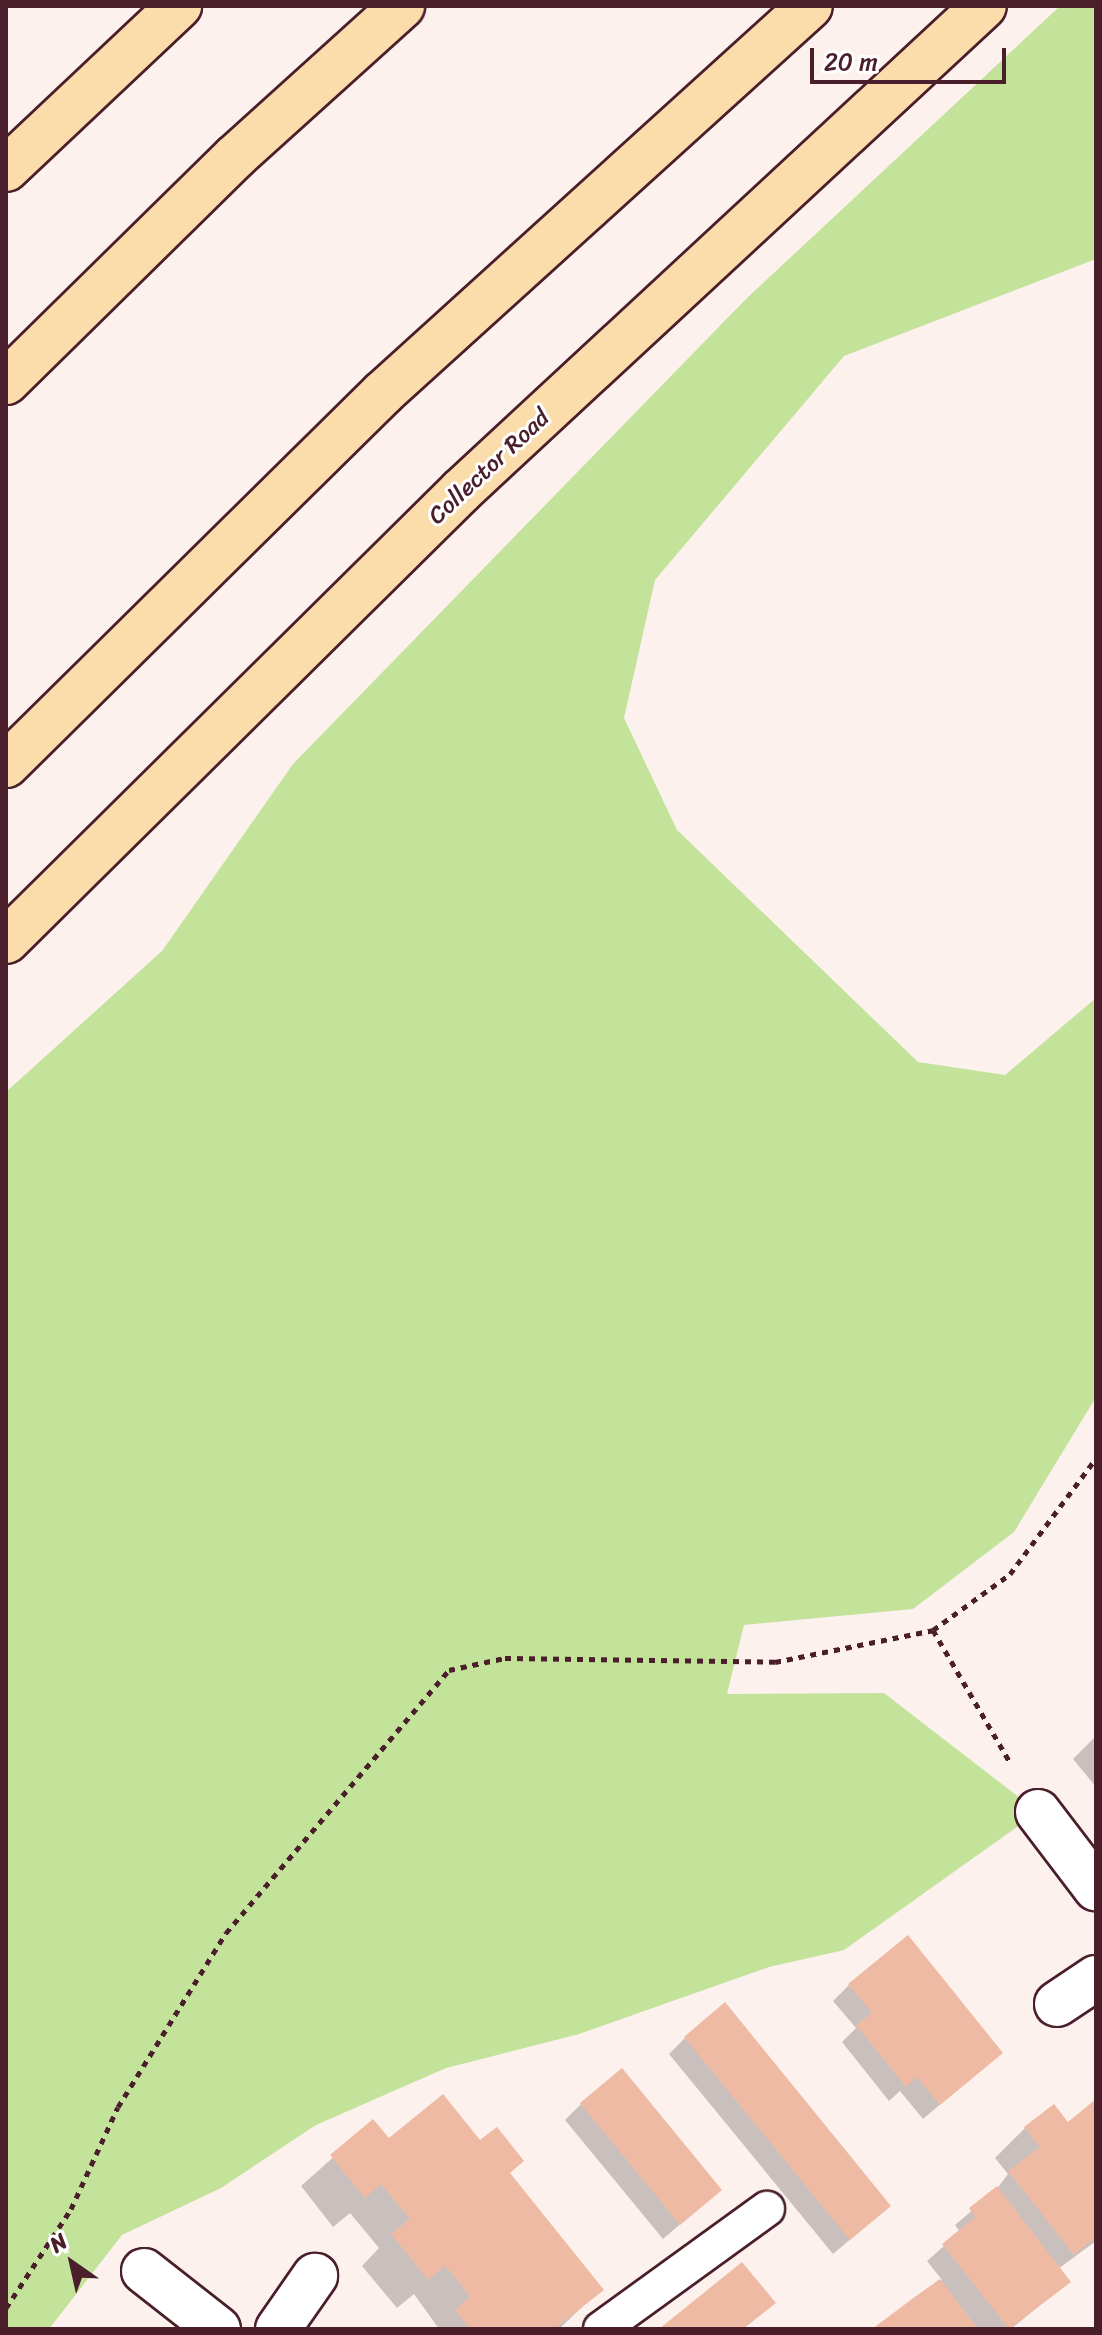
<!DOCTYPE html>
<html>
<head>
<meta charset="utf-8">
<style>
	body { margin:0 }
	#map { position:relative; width:1102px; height:2335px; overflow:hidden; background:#fcf1ed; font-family:Sriracha,sans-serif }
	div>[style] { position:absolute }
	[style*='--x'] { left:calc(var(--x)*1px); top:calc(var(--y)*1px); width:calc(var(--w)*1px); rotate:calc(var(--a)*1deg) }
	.green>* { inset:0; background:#c3e29a }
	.shadow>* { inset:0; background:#0003 }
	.building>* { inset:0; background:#efbaa3 }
	.path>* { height:5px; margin-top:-2.5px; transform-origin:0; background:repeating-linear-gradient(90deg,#4a1f2b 0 6px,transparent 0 12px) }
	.roads { filter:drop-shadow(2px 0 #4a1f2b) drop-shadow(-2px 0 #4a1f2b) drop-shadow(0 2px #4a1f2b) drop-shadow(0 -2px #4a1f2b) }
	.lane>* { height:34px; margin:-17px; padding:0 17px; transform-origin:17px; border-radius:17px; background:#fff }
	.street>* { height:44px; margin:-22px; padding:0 22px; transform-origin:22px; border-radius:22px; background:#fff }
	.highway>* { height:44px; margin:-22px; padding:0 22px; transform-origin:22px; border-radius:22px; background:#fbddab }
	span { translate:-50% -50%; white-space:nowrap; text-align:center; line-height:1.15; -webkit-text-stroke:6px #fff; paint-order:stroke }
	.street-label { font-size:24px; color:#4a1f2b }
	.frame { position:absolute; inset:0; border:8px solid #4a1f2b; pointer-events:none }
	.north { position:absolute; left:32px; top:2223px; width:80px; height:80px; -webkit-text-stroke:6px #fff; paint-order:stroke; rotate:326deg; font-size:22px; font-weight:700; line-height:32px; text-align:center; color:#4a1f2b }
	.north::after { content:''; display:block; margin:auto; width:28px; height:36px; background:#4a1f2b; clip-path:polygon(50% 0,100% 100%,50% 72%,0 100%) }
	.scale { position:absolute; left:810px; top:48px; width:196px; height:36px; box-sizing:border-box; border:4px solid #4a1f2b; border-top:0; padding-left:10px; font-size:24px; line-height:28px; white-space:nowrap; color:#4a1f2b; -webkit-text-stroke:6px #fff; paint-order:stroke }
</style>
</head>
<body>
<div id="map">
	<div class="green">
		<div style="clip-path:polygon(1060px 6px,1096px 6px,1096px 259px,844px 356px,655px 580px,624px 718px,677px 830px,918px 1062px,1005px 1075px,1096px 998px,1096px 1397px,1014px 1532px,913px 1609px,744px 1625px,727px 1694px,884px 1693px,1038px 1812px,844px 1950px,769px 1967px,579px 2034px,446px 2068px,316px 2125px,221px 2188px,122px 2235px,49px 2329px,6px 2329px,6px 1092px,162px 951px,293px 764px,746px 299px)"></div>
	</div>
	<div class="shadow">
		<div style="clip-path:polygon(1096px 1736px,1096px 1787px,1073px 1759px)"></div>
		<div style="clip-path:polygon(849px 1985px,1000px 2053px,923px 2119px,900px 2091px,889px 2101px,842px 2042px,856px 2028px,833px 2001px)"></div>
		<div style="clip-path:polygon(685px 2038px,872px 2221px,833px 2254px,669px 2054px)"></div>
		<div style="clip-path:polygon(1096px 2102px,1096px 2241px,1058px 2269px,1068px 2282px,1011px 2329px,876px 2329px,942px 2280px,927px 2261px,960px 2232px,955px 2225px,996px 2190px,1008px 2174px,995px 2158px,1025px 2128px,1068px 2124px)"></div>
		<div style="clip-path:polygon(581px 2104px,720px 2190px,663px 2239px,565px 2120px)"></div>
		<div style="clip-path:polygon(373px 2122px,389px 2141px,508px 2174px,601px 2289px,559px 2329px,439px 2329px,414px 2294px,397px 2308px,362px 2266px,379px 2248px,350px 2213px,333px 2227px,301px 2186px)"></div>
	</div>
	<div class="building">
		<div style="clip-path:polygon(908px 1935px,1003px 2053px,940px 2105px,917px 2077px,906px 2087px,856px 2025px,872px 2013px,848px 1984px)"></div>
		<div style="clip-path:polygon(725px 2002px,891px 2206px,850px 2240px,684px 2037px)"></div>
		<div style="clip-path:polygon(622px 2068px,722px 2190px,680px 2225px,580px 2103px)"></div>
		<div style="clip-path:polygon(443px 2094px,480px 2140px,497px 2127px,524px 2161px,510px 2173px,604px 2290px,554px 2329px,470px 2329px,455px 2310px,470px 2297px,456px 2278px,445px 2266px,428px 2280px,391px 2234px,410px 2219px,399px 2206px,381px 2184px,365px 2198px,330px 2155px,373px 2119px,389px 2138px)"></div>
		<div style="clip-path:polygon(1096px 2099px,1096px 2237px,1074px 2255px,1008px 2171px,1040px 2147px,1024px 2127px,1054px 2104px,1068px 2122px)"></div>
		<div style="clip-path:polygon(997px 2186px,1071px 2282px,1009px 2329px,942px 2244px,975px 2217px,969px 2208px)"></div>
		<div style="clip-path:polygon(742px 2262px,776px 2303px,743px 2329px,659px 2329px)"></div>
		<div style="clip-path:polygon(940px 2279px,978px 2329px,872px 2329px,912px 2299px)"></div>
	</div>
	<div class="path">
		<div style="--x:933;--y:1630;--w:155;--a:59.8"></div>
		<div style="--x:6;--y:2308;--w:118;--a:-56.7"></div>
		<div style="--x:71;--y:2209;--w:112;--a:-65.3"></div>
		<div style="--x:118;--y:2107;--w:205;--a:-58.2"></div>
		<div style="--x:226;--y:1933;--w:345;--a:-49.7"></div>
		<div style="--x:449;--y:1670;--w:57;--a:-12.1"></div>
		<div style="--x:505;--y:1658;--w:270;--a:0.8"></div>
		<div style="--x:775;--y:1662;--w:161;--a:-11.4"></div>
		<div style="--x:933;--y:1630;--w:95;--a:-36"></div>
		<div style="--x:1010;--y:1574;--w:144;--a:-53.4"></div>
	</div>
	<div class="roads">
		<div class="lane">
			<div style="--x:601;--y:2329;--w:205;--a:-35.9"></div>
		</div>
		<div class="street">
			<div style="--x:1038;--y:1812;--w:96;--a:52.7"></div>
			<div style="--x:1057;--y:2004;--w:47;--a:-33.7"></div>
			<div style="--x:144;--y:2271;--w:94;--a:38.1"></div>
			<div style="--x:278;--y:2329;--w:65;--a:-55.1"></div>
		</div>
		<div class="highway">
			<div style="--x:6;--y:169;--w:238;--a:-43.3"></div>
			<div style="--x:6;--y:382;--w:322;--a:-44.5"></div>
			<div style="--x:236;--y:156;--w:224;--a:-42.1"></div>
			<div style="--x:6;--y:765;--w:530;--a:-44.62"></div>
			<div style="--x:383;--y:393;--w:576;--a:-42.19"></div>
			<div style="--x:6;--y:941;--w:640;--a:-44.68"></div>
			<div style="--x:461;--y:491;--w:713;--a:-42.84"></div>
		</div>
	</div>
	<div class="street-label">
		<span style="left:489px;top:467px;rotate:-43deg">Collector Road</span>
	</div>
	<div class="frame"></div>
	<div class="north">N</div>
	<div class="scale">20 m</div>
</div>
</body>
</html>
